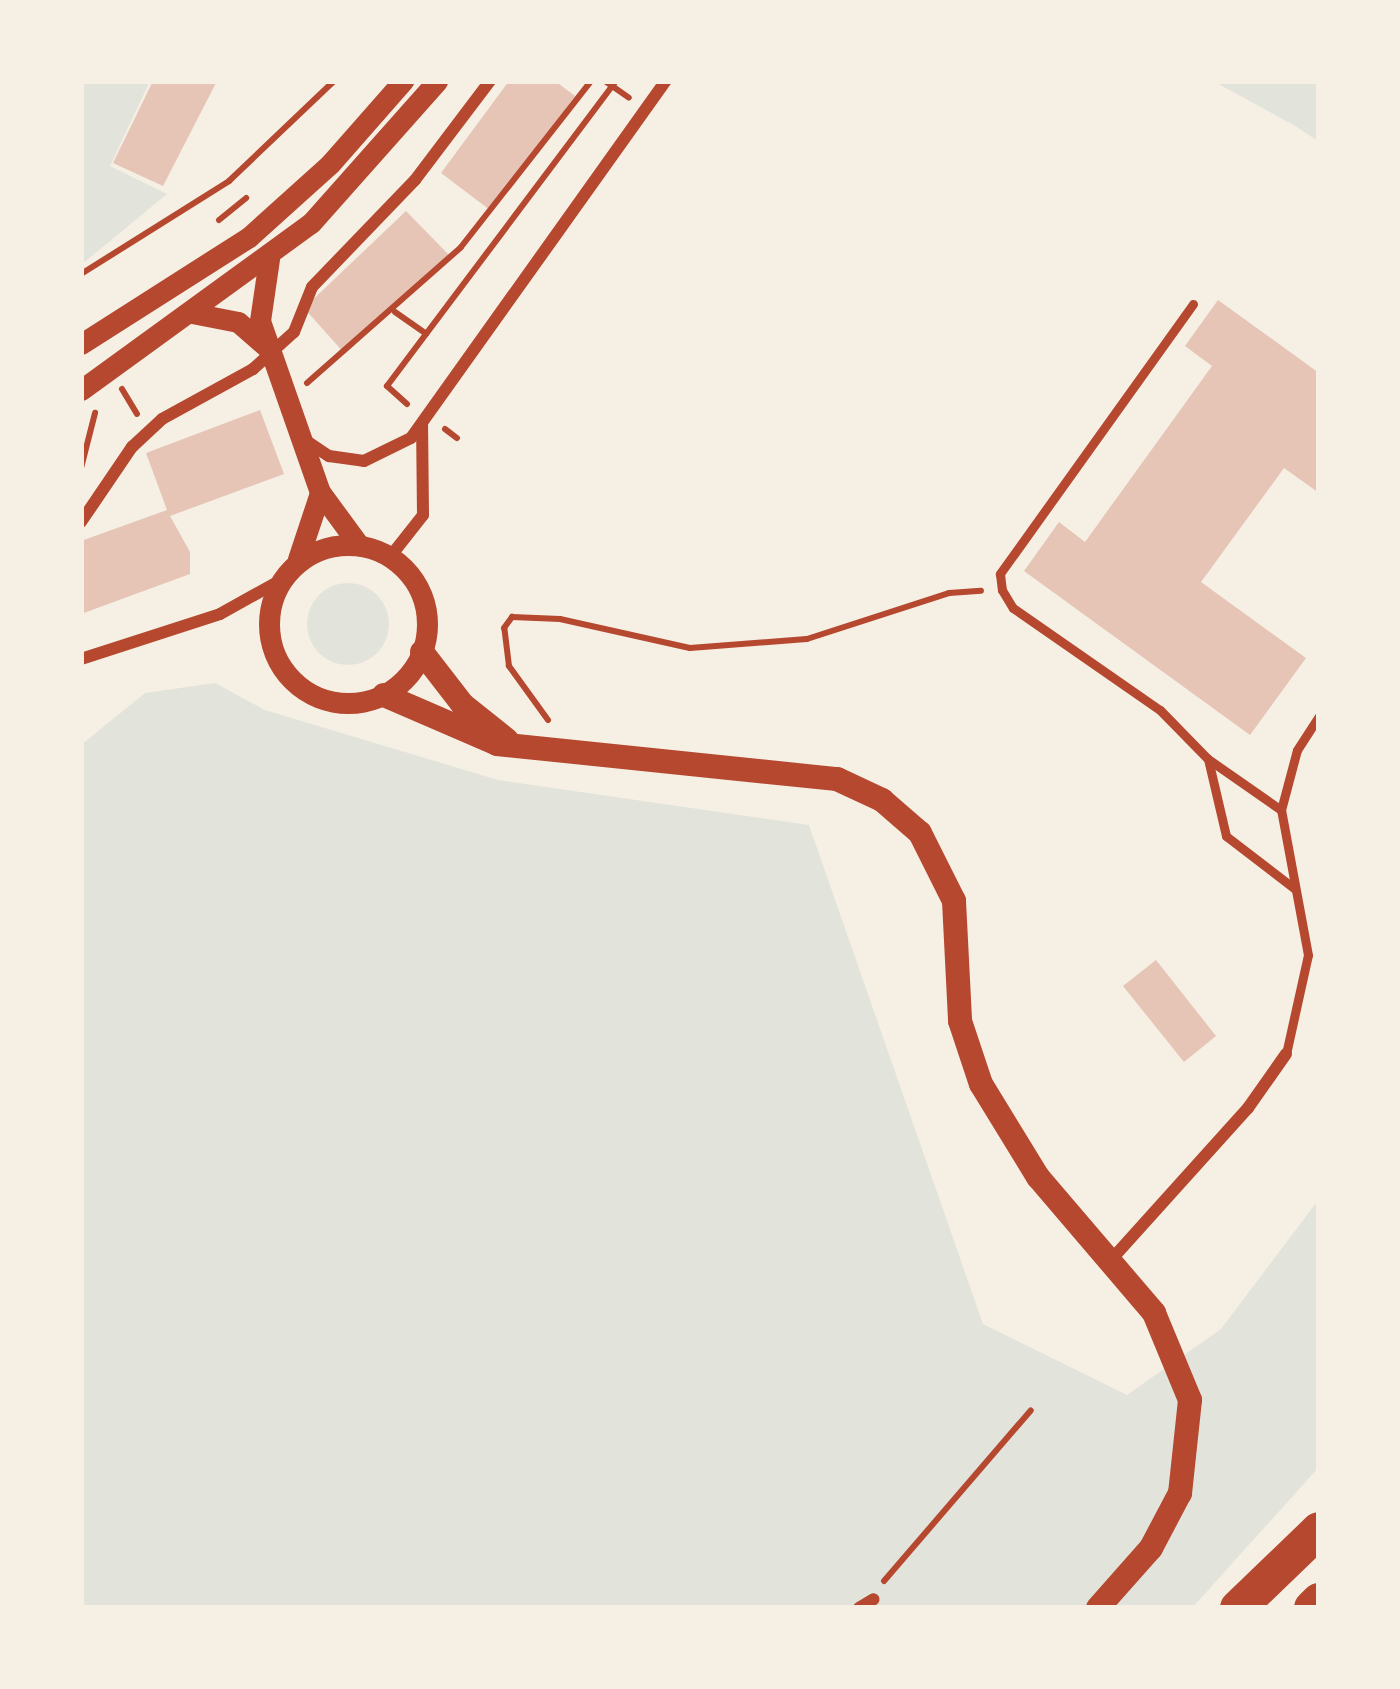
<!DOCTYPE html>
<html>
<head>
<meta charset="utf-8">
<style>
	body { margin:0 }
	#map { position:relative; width:1400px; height:1689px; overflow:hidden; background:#f6efe4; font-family:"PT Sans Narrow",sans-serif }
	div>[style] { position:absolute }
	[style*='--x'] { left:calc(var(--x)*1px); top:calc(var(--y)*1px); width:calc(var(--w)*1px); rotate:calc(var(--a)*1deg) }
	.green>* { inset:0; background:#e2e4dc }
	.round { border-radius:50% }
	.building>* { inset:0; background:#e6c5b7 }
	.path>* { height:6px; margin:-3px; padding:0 3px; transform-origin:3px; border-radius:3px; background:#b5482f }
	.service>* { height:9px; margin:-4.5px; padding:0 4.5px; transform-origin:4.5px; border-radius:4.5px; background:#b5482f }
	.minor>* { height:12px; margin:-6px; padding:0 6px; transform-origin:6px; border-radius:6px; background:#b5482f }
	.tertiary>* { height:21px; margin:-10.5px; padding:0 10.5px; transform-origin:10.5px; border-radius:10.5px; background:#b5482f }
	.tertiary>.ring { margin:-10.5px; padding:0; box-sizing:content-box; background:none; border:21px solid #b5482f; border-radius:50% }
	.secondary>* { height:24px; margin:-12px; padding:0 12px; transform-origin:12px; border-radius:12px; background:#b5482f }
	.motorway>* { height:36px; margin:-18px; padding:0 18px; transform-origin:18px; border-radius:18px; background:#b5482f }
	span { translate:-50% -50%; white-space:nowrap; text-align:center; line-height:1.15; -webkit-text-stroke:10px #f6efe4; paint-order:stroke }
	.frame { position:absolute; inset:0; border:84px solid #f6efe4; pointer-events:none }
</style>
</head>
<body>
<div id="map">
	<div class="green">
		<div style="clip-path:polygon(81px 81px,150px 81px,110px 166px,167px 194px,81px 265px)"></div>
		<div style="clip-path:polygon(1213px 81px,1319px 81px,1319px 142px,1297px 127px)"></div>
		<div class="round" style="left:307px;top:583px;width:82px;height:82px"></div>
		<div style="clip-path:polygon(215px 683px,265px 710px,498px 780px,809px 825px,983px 1324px,1127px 1395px,1221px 1329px,1319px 1199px,1319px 1467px,1192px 1608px,81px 1608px,81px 745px,145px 693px)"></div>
	</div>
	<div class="building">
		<div style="clip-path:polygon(153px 81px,217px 81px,163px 186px,113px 163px)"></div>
		<div style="clip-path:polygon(509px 81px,555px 81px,575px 96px,490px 210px,441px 173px)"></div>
		<div style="clip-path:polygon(406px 211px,449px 255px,345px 354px,304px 308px)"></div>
		<div style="clip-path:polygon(1218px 300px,1319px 373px,1319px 493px,1284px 468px,1201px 582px,1306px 658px,1250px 735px,1024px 571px,1059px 522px,1085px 542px,1212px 366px,1185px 346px)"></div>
		<div style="clip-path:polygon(260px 410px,284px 474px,170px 516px,190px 552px,190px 574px,81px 614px,81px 541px,167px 510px,146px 453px)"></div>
		<div style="clip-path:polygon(1156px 960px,1216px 1036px,1184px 1062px,1123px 986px)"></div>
	</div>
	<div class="path">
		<div style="--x:605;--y:81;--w:29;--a:35"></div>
		<div style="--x:219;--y:220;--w:35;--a:-39"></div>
		<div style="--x:81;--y:274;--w:175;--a:-32.1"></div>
		<div style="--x:229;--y:181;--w:145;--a:-43.6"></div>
		<div style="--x:395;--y:312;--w:38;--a:35"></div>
		<div style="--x:307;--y:383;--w:205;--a:-41.4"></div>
		<div style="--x:461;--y:247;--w:211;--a:-51.9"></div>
		<div style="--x:122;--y:389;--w:29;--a:59"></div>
		<div style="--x:407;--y:404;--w:27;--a:-138"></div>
		<div style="--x:387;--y:386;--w:381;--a:-53.1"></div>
		<div style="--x:445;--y:429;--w:15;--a:37"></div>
		<div style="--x:81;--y:468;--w:57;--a:-75.7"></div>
		<div style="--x:548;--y:720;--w:67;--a:-125.8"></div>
		<div style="--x:509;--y:666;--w:38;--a:-97"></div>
		<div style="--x:504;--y:628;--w:14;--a:-54"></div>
		<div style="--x:512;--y:617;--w:48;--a:2.4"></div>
		<div style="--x:560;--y:619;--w:133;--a:12.6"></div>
		<div style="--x:690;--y:648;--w:117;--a:-4.4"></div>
		<div style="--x:807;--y:639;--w:149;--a:-17.9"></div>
		<div style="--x:949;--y:593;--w:32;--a:-4"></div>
		<div style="--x:884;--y:1581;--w:225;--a:-49.3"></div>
	</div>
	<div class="service">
		<div style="--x:1193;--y:304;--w:332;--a:125.6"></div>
		<div style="--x:1000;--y:574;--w:16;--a:83"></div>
		<div style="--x:1002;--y:590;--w:21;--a:59"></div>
		<div style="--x:1013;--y:608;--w:179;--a:34.8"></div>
		<div style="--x:1160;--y:710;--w:69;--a:45.6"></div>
		<div style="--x:1208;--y:759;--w:89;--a:34.9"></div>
		<div style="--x:1208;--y:759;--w:79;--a:76.8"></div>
		<div style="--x:1226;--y:836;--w:87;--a:37.5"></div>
		<div style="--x:1286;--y:1054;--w:101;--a:-77.5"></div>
		<div style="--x:1308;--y:955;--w:147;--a:-100.5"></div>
		<div style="--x:1281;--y:810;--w:62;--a:-75.1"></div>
		<div style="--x:1297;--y:750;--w:40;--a:-57.1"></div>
	</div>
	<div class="minor">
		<div style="--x:305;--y:440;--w:29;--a:34"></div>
		<div style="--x:329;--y:456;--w:35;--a:8"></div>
		<div style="--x:364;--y:461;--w:52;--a:-26.1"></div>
		<div style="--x:411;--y:438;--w:439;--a:-54.5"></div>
		<div style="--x:81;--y:522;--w:91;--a:-55.8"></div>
		<div style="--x:132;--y:447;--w:41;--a:-43"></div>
		<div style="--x:162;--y:419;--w:104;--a:-28.8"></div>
		<div style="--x:253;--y:369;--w:55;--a:-42.1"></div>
		<div style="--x:294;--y:332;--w:48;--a:-68.2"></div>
		<div style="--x:312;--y:287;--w:149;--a:-46.1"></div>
		<div style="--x:415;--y:180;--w:124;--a:-52.9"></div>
		<div style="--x:390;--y:557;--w:53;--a:-51.8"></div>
		<div style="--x:423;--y:515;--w:90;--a:-90.6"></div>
		<div style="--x:81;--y:659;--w:146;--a:-17.9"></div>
		<div style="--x:220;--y:614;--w:70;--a:-29.1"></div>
		<div style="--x:1111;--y:1260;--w:205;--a:-48"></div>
		<div style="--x:1248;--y:1108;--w:66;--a:-54.9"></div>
		<div style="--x:859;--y:1608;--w:17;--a:-31"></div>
	</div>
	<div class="tertiary">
		<div style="--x:269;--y:259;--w:63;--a:98.3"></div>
		<div style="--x:260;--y:321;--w:181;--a:70.7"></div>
		<div style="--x:320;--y:492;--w:66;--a:53.7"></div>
		<div style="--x:192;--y:313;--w:47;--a:11.1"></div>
		<div style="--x:238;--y:322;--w:37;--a:41"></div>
		<div style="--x:81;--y:344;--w:199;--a:-32.5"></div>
		<div style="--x:249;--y:237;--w:109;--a:-42"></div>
		<div style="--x:330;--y:164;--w:111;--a:-48.7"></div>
		<div style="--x:81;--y:390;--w:284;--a:-36"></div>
		<div style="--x:311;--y:223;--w:190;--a:-48.4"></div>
		<div class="ring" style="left:269px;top:545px;width:137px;height:137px"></div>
		<div style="--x:298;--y:559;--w:70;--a:-71.6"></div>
	</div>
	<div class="secondary">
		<div style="--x:422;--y:652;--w:67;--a:52.3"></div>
		<div style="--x:463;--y:705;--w:56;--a:38.5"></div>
		<div style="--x:384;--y:695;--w:123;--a:23.4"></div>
		<div style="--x:497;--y:744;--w:342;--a:5.9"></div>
		<div style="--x:837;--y:779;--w:50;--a:25"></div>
		<div style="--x:882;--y:800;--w:50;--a:41"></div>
		<div style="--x:920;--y:833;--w:76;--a:63.4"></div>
		<div style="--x:954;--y:901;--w:120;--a:87.1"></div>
		<div style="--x:960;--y:1021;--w:66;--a:71.6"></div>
		<div style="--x:981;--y:1084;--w:109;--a:58.5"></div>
		<div style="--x:1038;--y:1177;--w:179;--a:49.5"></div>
		<div style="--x:1154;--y:1313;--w:94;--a:67.5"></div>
		<div style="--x:1190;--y:1400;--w:94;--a:96.1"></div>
		<div style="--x:1180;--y:1493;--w:62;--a:117.8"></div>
		<div style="--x:1151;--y:1548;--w:80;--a:131.5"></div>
	</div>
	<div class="motorway">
		<div style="--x:1238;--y:1608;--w:112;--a:-43.9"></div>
		<div style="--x:1312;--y:1608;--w:10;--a:-45"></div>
	</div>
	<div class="frame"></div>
</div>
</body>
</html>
